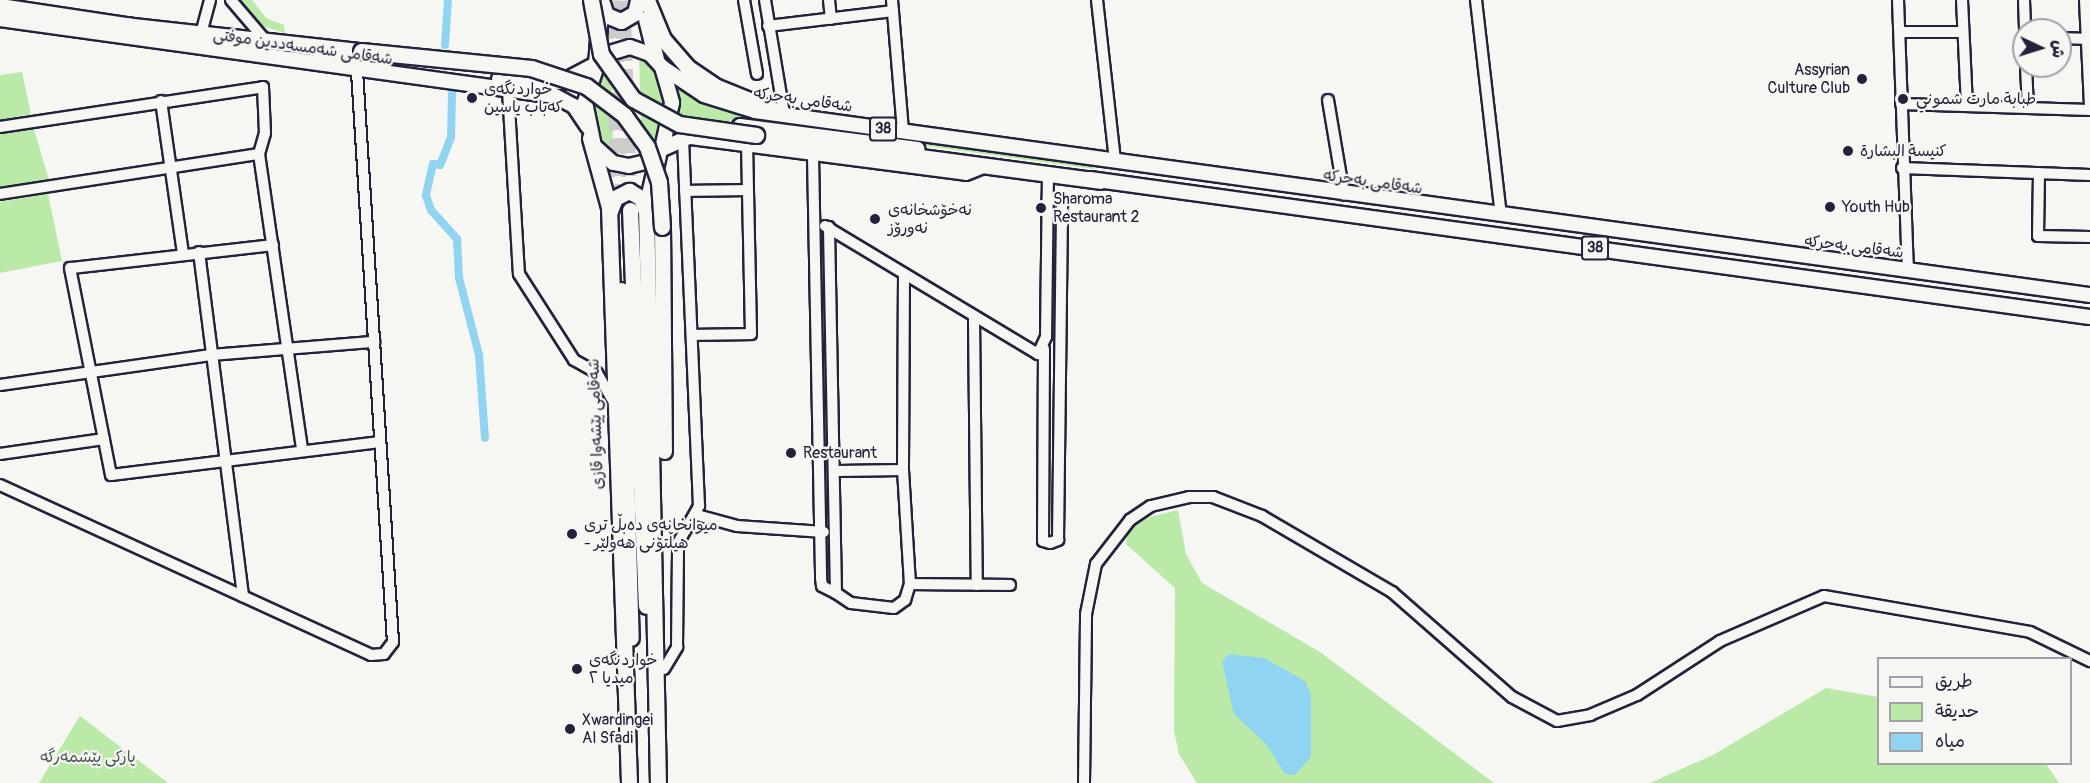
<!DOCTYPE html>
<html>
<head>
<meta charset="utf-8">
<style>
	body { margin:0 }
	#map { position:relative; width:2090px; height:783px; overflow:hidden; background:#f6f6f2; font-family:Pangolin,"Playpen Sans Arabic",sans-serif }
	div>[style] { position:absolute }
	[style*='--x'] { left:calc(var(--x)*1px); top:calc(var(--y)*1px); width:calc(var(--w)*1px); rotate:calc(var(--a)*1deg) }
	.green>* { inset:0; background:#bbe9a7 }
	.water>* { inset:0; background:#91d4f2 }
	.canal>* { height:8px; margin:-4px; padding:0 4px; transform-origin:4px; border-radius:4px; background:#91d4f2 }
	.highway-tunnel>* { height:15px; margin-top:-7.5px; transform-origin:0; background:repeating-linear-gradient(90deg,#cccccd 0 15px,transparent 0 23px) }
	.roads { filter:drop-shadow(2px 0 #22223b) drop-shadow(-2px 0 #22223b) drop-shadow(0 2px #22223b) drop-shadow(0 -2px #22223b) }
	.minor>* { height:10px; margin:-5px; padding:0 5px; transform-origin:5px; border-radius:5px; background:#f6f6f2 }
	.major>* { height:14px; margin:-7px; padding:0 7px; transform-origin:7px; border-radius:7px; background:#f6f6f2 }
	.highway>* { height:15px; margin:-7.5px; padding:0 7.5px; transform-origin:7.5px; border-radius:7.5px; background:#f6f6f2 }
	.bridges { filter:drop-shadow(2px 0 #22223b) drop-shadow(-2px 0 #22223b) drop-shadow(0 2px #22223b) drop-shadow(0 -2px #22223b) }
	.highway-bridge>* { height:15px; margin:-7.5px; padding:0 7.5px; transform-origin:7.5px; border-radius:7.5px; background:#f6f6f2 }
	.dots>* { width:16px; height:16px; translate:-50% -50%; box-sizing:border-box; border:3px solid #f6f6f2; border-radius:50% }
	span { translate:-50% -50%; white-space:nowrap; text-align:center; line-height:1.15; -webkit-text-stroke:4.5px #f6f6f2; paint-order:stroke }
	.shield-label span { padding:2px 4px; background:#f6f6f2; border:2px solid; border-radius:4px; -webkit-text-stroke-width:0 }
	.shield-label { font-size:15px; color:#22223b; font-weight:700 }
	.street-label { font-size:16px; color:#22223b }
	.poi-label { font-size:16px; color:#22223b }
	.right { translate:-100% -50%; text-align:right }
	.left { translate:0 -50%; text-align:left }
	.park-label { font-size:16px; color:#485456 }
	.legend { position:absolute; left:1877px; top:657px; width:195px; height:108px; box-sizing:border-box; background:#f6f6f2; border:2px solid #a1a1a9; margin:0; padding:8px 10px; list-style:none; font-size:18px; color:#22223b }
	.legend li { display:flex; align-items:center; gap:12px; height:30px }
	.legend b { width:30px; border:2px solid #a1a1a9 }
	.north { position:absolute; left:2012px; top:18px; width:60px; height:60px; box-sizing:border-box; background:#f6f6f2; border:2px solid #a1a1a9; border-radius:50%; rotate:94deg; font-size:16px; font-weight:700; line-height:24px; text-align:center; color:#22223b }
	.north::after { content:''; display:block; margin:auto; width:21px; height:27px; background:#22223b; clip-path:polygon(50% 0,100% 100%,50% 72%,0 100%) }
</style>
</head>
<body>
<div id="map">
	<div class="green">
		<div style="clip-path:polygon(240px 0,252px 0,266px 18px,284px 25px,285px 33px,259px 25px)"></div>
		<div style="clip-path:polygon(639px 54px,657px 68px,667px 111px,659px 148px,642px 161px)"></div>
		<div style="clip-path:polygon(612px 57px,613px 158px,597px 140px,592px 94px)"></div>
		<div style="clip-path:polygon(22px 72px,31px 114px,0 120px,0 75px)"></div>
		<div style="clip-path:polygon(674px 80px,717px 108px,742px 115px,1094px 163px,1094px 169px,737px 120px,707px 123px,676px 138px,680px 110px)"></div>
		<div style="clip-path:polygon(33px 126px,49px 180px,0 189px,0 132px)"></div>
		<div style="clip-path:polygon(48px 194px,62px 261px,0 273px,0 202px)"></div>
		<div style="clip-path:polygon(1178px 510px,1186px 554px,1202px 583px,1320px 652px,1494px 783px,1197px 783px,1179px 754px,1174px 731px,1175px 588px,1126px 544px,1128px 530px,1150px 517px)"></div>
		<div style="clip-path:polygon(1826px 688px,1878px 697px,1878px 764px,2046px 764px,2059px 783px,1650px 783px,1713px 755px)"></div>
		<div style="clip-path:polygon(80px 716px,168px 783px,39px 783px)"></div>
	</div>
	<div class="water">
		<div style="clip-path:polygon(1229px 654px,1264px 658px,1305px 681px,1311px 694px,1311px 757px,1295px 775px,1285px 774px,1266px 744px,1234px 714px,1222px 662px)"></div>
	</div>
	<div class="canal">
		<div style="--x:445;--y:45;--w:45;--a:-86.2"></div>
		<div style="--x:452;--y:94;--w:43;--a:91.3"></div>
		<div style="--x:451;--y:137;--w:30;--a:111"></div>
		<div style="--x:440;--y:165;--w:7;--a:-172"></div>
		<div style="--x:433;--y:164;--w:32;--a:103"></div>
		<div style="--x:426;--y:195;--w:16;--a:72"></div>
		<div style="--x:431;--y:210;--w:39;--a:48"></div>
		<div style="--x:457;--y:239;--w:39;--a:87"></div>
		<div style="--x:459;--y:278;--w:80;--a:75.4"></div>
		<div style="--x:479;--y:355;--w:83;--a:85.9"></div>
	</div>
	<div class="highway-tunnel">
		<div style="--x:612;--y:0;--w:209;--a:88.1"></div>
		<div style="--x:623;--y:0;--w:210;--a:88.1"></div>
	</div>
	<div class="roads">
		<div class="minor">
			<div style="--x:231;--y:0;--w:52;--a:49.6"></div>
			<div style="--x:744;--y:0;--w:75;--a:80"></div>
			<div style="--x:765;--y:0;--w:116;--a:80.5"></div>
			<div style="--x:829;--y:0;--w:19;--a:84"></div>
			<div style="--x:892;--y:0;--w:131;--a:85.2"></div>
			<div style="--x:1097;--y:0;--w:162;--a:83.6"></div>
			<div style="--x:1476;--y:0;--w:216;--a:83.4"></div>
			<div style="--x:1898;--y:0;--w:271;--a:87.9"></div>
			<div style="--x:1962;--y:0;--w:106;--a:87.3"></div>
			<div style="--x:2024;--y:0;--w:30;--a:88"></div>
			<div style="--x:2085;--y:0;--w:108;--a:87.3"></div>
			<div style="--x:768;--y:26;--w:126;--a:-6.8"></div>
			<div style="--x:202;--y:30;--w:31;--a:-75"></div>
			<div style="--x:1900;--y:32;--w:63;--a:0"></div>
			<div style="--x:2060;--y:38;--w:30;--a:2"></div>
			<div style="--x:2026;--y:66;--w:42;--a:87.3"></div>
			<div style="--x:508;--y:90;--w:184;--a:86.6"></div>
			<div style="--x:519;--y:274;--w:102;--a:57.4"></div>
			<div style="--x:574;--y:360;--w:26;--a:29"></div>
			<div style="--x:597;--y:373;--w:32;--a:60"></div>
			<div style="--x:1328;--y:100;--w:96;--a:80.4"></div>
			<div style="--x:161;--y:101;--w:154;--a:81.8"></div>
			<div style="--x:1901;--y:104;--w:189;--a:1.8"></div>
			<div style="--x:0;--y:127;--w:266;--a:-8.6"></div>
			<div style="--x:263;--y:87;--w:46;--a:87.5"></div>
			<div style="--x:265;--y:133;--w:22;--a:106"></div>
			<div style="--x:259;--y:154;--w:299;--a:81.7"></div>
			<div style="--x:813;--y:156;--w:422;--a:88.9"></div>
			<div style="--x:821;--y:578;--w:8;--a:83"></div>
			<div style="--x:822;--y:586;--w:16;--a:27"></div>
			<div style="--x:836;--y:593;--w:366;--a:-91.1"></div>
			<div style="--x:1902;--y:168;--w:188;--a:2.1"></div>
			<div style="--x:2039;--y:173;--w:63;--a:90.9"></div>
			<div style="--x:2038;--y:236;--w:52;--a:1.1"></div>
			<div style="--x:685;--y:191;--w:61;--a:-0.9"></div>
			<div style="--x:0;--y:194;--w:262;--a:-8.8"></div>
			<div style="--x:825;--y:226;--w:249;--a:31"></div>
			<div style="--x:1038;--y:354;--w:19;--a:-65"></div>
			<div style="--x:1046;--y:337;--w:160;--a:-89.3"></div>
			<div style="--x:273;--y:245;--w:204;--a:173.5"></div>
			<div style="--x:70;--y:268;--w:211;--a:78.8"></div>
			<div style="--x:111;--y:475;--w:271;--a:-7"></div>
			<div style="--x:199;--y:252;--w:347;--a:82.7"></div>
			<div style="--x:904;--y:274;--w:196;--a:90.3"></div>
			<div style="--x:903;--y:470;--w:114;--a:86.5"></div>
			<div style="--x:910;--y:584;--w:100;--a:0.6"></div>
			<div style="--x:974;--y:319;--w:266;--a:89.4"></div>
			<div style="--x:692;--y:335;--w:59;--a:-1"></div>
			<div style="--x:751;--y:334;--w:187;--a:-91.2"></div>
			<div style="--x:1044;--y:349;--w:192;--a:90.3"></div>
			<div style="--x:1043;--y:541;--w:7;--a:16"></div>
			<div style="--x:1050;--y:543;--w:9;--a:-21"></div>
			<div style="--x:1058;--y:540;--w:338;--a:-89.3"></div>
			<div style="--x:1062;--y:202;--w:15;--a:-164"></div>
			<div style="--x:0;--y:385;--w:213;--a:-8.1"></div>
			<div style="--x:211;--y:355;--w:164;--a:-4.6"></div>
			<div style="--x:0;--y:454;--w:105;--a:-8.2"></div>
			<div style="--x:837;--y:471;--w:66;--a:-0.9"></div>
			<div style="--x:0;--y:485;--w:408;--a:24.6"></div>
			<div style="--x:371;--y:655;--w:13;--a:-4"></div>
			<div style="--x:384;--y:654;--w:15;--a:-53"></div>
			<div style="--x:393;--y:642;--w:571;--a:-93.61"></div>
			<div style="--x:697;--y:515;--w:41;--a:15.4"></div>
			<div style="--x:737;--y:526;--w:87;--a:3.9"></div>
			<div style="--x:836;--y:593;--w:18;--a:34"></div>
			<div style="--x:851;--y:603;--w:43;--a:6.6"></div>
			<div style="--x:894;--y:608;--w:14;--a:-36"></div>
			<div style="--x:905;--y:600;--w:17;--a:-73"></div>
			<div style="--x:664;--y:669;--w:26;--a:-59"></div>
			<div style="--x:677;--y:647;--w:104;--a:-89.4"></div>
			<div style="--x:678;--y:543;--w:43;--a:-60.4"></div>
			<div style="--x:699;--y:506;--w:368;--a:-92.5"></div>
			<div style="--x:683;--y:138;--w:285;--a:7.4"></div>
			<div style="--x:966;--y:175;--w:16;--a:-22"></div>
			<div style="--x:1084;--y:783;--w:169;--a:-89.3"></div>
			<div style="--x:1086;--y:614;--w:51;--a:-78.7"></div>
			<div style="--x:1096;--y:564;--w:56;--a:-52.3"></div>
			<div style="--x:1130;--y:520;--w:25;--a:-34"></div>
			<div style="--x:1151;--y:506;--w:39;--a:-13"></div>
			<div style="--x:1189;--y:497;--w:24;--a:0"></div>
			<div style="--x:1213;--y:497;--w:53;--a:21.2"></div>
			<div style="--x:1262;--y:516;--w:151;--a:30.3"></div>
			<div style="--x:1392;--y:592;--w:159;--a:41.2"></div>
			<div style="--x:1512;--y:697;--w:51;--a:28.1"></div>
			<div style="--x:1557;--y:721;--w:34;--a:-10"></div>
			<div style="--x:1590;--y:715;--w:51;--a:-23.1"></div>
			<div style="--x:1637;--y:695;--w:99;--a:-33"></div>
			<div style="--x:1720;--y:641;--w:113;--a:-23.4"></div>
			<div style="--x:1824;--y:596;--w:209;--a:9.9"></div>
			<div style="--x:2030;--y:632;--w:67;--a:25.8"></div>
		</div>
		<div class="major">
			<div style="--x:0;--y:6;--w:134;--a:8.6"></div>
			<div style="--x:0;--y:19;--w:560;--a:7.9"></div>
			<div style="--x:555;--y:96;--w:21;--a:28"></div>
			<div style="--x:574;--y:106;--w:25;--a:56"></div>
			<div style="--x:630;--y:47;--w:21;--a:19"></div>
			<div style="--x:650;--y:54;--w:18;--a:47"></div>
			<div style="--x:662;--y:67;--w:37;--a:74"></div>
			<div style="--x:672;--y:103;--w:47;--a:102.3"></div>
			<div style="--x:662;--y:149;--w:17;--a:135"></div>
			<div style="--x:650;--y:161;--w:22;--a:167"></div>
			<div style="--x:629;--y:166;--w:16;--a:-169"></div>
			<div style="--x:613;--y:163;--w:25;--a:-138"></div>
			<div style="--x:594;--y:146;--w:45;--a:-101.6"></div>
			<div style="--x:585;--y:102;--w:48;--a:-71.9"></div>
			<div style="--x:600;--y:56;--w:31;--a:-17"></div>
			<div style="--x:320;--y:57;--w:62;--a:7.5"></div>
			<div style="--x:662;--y:67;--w:50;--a:33.7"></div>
			<div style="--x:704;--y:95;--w:53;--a:17.4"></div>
			<div style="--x:755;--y:111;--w:1348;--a:7.85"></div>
			<div style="--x:499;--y:79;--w:63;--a:2.7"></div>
			<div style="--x:562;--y:82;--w:38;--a:-28"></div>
			<div style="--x:740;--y:126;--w:179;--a:7.4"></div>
			<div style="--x:662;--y:149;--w:51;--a:-24.1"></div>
			<div style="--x:1090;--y:179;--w:1009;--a:7.86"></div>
		</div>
		<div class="highway">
			<div style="--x:647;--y:0;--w:42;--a:67.7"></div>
			<div style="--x:663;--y:39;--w:37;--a:49"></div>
			<div style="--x:687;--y:67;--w:36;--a:34"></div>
			<div style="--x:717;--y:87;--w:72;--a:21.9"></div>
			<div style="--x:602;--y:3;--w:13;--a:72"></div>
			<div style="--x:606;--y:15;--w:16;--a:22"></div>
			<div style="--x:621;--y:21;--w:16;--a:-30"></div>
			<div style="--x:635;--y:13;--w:13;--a:-77"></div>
			<div style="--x:646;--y:19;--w:41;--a:76"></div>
			<div style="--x:124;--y:25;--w:238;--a:6.3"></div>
			<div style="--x:596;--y:64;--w:64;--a:-85.5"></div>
			<div style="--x:756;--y:135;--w:347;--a:7.6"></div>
			<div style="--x:590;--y:138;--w:72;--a:74.6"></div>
			<div style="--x:609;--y:207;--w:576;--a:88.01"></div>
			<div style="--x:658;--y:155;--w:53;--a:103"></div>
			<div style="--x:646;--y:207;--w:576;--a:88.81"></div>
			<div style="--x:630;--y:210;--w:396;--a:87.7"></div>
			<div style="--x:610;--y:211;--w:14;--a:-69"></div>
			<div style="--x:615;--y:198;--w:16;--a:-27"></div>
			<div style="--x:629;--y:191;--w:14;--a:30"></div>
			<div style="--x:641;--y:198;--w:15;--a:70"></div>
			<div style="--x:662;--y:227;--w:224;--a:89.5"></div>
			<div style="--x:621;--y:290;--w:348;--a:88.4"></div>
		</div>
	</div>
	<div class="bridges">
		<div class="highway-bridge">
			<div style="--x:591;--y:0;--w:55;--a:79.5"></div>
			<div style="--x:601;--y:54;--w:55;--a:54.6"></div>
			<div style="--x:633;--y:99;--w:52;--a:28.5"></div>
			<div style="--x:679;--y:124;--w:78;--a:8.1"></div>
			<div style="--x:361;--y:51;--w:171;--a:5.7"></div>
			<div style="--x:531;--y:68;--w:58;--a:18.1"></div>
			<div style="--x:586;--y:86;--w:48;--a:37.3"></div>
			<div style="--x:624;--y:115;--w:39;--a:54"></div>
			<div style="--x:647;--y:147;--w:37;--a:71"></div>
			<div style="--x:659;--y:182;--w:45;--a:86.2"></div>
		</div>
	</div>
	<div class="dots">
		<div style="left:1862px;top:79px;background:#22223b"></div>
		<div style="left:472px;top:98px;background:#22223b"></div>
		<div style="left:1903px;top:99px;background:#22223b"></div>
		<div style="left:1848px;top:151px;background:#22223b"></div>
		<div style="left:1830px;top:207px;background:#22223b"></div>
		<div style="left:1041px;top:208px;background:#22223b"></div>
		<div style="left:875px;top:219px;background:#22223b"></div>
		<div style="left:791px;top:453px;background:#22223b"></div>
		<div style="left:572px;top:534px;background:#22223b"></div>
		<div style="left:577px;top:669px;background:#22223b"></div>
		<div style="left:570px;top:729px;background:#22223b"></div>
	</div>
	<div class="shield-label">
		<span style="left:883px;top:129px">38</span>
		<span style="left:1595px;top:248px">38</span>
	</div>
	<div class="street-label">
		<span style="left:303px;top:47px;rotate:8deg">شەقامی شەمسەددین موفتی</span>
		<span style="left:803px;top:100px;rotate:8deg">شەقامی بەحرکە</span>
		<span style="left:1373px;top:182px;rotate:8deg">شەقامی بەحرکە</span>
		<span style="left:1854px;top:247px;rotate:7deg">شەقامی بەحرکە</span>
		<span style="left:596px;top:424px;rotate:-92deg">شەقامی پێشەوا قازی</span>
	</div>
	<div class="poi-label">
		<span class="right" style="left:1850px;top:79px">Assyrian<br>Culture Club</span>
		<span class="left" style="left:484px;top:98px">خواردنگەی<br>کەباب یاسین</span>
		<span class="left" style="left:1916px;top:99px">طبابة مارت شموني</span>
		<span class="left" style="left:1860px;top:151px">كنيسة البشارة</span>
		<span class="left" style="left:1053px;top:208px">Sharoma<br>Restaurant 2</span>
		<span class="left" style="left:1842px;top:207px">Youth Hub</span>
		<span class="left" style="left:888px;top:219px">نەخۆشخانەی<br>نەورۆز</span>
		<span class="left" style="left:803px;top:453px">Restaurant</span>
		<span class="left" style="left:584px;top:534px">میوانخانەی دەبڵ تری<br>- هیڵتۆنی هەولێر</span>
		<span class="left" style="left:589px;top:669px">خواردنگەی<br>میدیا ٢</span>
		<span class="left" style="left:582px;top:729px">Xwardingei<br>Al Sfadi</span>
	</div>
	<div class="park-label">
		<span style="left:88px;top:757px">پارکی پێشمەرگە</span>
	</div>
	<ul class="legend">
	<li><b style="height:8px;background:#f6f6f2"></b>طريق</li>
	<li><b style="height:16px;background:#bbe9a7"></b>حديقة</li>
	<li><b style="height:16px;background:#91d4f2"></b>مياه</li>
	</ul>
	<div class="north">ش</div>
</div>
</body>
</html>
